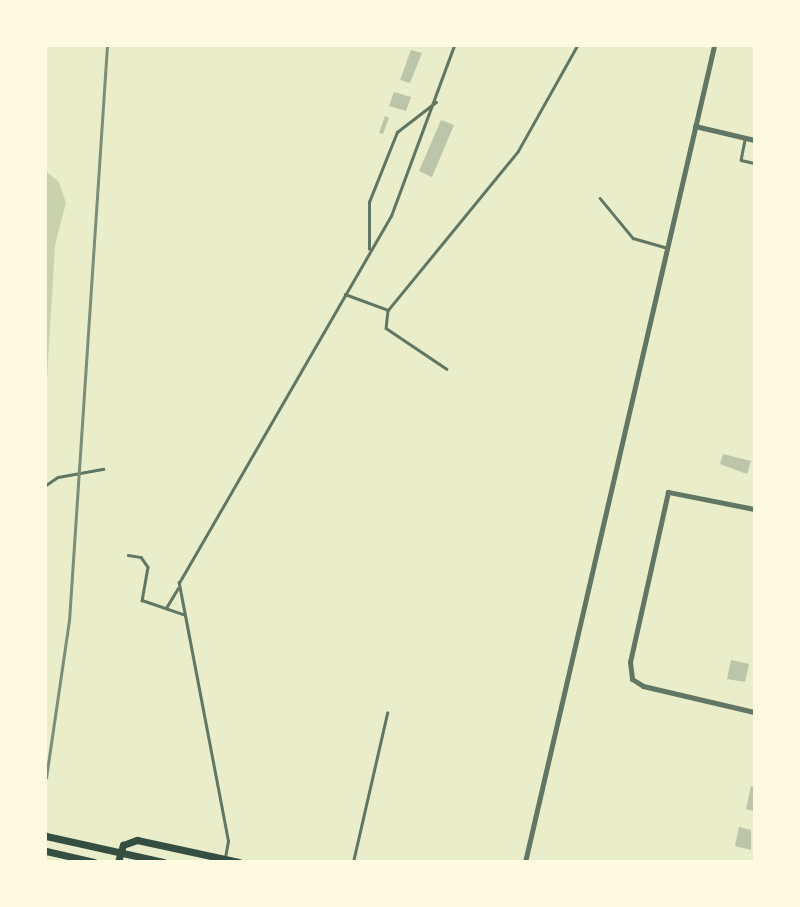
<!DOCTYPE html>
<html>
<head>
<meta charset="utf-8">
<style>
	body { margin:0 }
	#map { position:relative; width:800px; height:907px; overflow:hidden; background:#e9edc9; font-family:Manrope,sans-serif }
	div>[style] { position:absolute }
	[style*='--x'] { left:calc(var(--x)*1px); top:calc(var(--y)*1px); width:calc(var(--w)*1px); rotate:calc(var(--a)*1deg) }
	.green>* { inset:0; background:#cad2ad }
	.building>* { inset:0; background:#bcc5a7 }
	.service>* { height:2.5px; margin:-1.25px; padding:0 1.25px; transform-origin:1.25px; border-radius:1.25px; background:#617663 }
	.minor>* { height:5px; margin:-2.5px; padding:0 2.5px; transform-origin:2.5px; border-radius:2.5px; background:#617663 }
	.secondary>* { height:7px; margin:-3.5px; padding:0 3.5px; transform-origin:3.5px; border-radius:3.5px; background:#344e41 }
	.rail>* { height:2.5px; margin:-1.25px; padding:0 1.25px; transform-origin:1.25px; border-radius:1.25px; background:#7c8e77 }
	span { translate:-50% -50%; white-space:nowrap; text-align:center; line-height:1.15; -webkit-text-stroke:7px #fefae0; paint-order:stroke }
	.frame { position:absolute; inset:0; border:47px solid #fefae0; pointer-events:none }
</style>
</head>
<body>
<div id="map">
	<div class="green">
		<div style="clip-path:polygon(46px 171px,59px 182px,66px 203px,55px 245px,46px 396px)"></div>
	</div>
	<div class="building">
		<div style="clip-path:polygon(411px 50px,422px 53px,410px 83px,400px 80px)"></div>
		<div style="clip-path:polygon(394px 92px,411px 97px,406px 111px,389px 106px)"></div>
		<div style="clip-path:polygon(385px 116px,389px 118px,383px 134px,379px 133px)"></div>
		<div style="clip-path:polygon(441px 120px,454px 125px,432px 177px,419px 171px)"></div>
		<div style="clip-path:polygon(723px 454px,751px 461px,747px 474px,720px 464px)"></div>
		<div style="clip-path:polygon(731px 660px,749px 664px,745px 682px,727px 679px)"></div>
		<div style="clip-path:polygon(751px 786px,754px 787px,754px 811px,746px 809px)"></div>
		<div style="clip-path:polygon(739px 827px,751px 830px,751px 850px,735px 846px)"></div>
	</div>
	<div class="service">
		<div style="--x:745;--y:140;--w:20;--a:101"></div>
		<div style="--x:741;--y:160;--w:13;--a:13"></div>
		<div style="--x:600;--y:198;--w:52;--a:50.5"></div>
		<div style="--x:633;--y:238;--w:33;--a:16"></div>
		<div style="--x:369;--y:249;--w:47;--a:-90"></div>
		<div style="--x:369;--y:202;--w:75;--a:-68.2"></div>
		<div style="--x:397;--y:132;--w:49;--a:-37.6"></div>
		<div style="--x:345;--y:294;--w:46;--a:20.4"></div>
		<div style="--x:388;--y:310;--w:18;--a:96"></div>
		<div style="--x:386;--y:328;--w:73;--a:33.9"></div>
		<div style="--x:388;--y:310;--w:205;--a:-50.7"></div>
		<div style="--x:518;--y:151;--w:120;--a:-60.7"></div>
		<div style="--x:46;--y:485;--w:14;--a:-34"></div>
		<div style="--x:58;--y:477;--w:46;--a:-10.1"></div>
		<div style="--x:128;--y:555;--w:13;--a:9"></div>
		<div style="--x:141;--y:557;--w:12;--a:55"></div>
		<div style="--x:148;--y:567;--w:34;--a:100"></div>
		<div style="--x:142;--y:600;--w:43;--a:18.9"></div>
		<div style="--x:166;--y:608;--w:23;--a:-59"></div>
		<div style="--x:225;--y:858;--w:17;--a:-80"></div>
		<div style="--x:228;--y:841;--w:263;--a:-100.8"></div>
		<div style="--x:179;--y:583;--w:424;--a:-60"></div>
		<div style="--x:391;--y:216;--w:181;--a:-69.7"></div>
		<div style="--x:353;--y:862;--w:153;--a:-77.1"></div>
	</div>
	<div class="minor">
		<div style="--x:695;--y:126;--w:61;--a:13.3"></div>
		<div style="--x:754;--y:509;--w:88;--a:-168.8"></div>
		<div style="--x:668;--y:492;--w:174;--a:102.6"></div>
		<div style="--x:630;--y:662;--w:17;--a:83"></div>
		<div style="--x:632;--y:679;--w:13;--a:32"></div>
		<div style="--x:643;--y:686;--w:114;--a:13.2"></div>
		<div style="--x:525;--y:862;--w:838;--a:-76.96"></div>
	</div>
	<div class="secondary">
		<div style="--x:46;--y:836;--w:120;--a:12.5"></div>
		<div style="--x:46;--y:851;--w:49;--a:12.9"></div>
		<div style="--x:118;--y:862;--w:18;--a:-74"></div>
		<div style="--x:123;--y:845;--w:15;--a:-20"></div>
		<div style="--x:137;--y:840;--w:104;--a:12.2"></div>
	</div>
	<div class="rail">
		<div style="--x:46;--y:778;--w:159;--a:-81.7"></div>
		<div style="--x:69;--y:621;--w:576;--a:-86.22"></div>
	</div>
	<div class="frame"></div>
</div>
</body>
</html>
